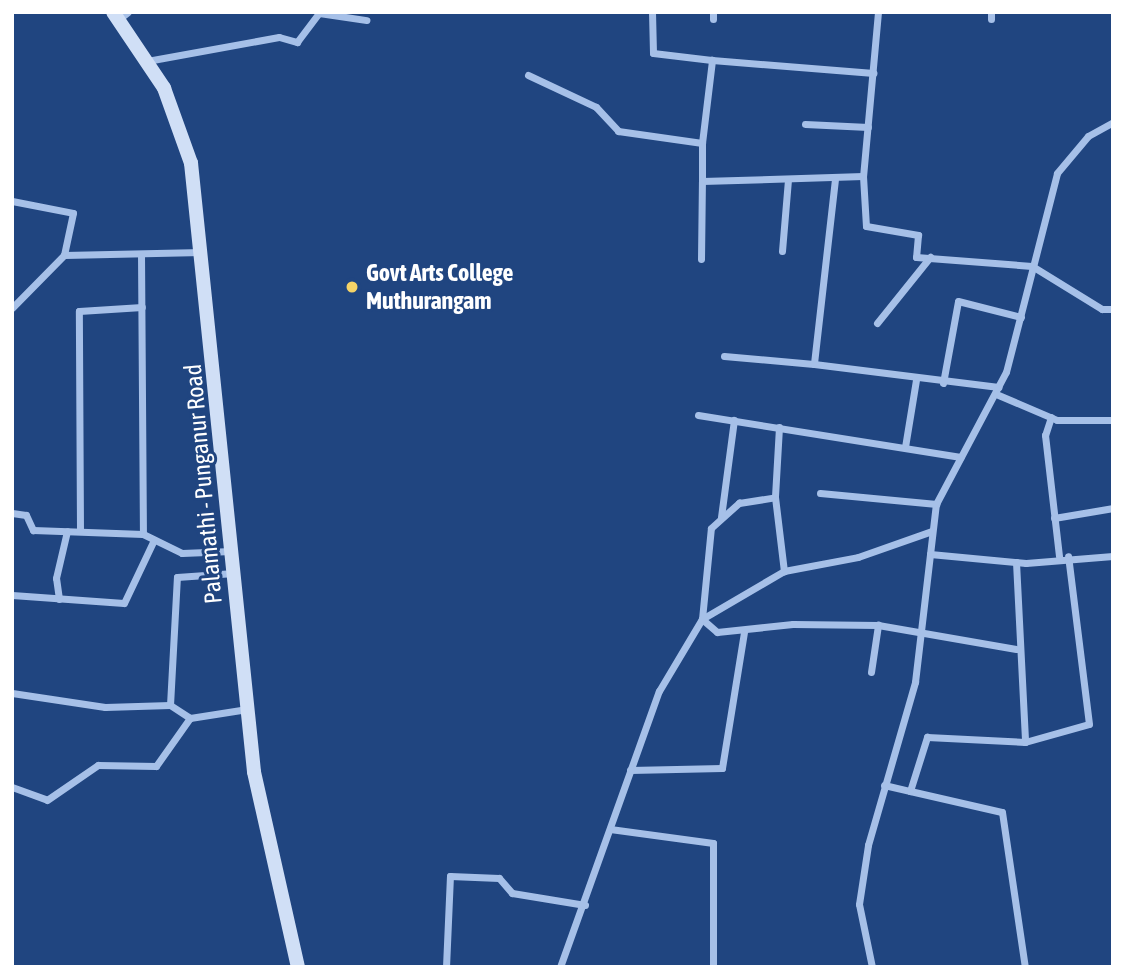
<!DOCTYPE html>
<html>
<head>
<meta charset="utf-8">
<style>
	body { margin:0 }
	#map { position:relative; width:1125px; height:979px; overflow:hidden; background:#204580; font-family:"Asap Condensed",sans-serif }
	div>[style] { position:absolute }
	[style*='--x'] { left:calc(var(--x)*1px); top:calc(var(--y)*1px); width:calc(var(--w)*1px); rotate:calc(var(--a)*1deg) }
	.street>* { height:7px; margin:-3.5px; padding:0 3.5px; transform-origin:3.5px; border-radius:3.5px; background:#a6c0e8 }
	.secondary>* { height:14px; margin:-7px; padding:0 7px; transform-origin:7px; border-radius:7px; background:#d0dff6 }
	.dots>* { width:19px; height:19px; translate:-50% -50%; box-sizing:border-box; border:4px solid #204580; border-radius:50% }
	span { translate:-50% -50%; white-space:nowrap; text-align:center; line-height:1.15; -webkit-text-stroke:6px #204580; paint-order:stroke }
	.poi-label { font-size:24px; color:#fff; font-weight:700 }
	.left { translate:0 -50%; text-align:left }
	.street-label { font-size:24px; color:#fff }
	.frame { position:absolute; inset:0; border:14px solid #fff; pointer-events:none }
</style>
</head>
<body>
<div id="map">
	<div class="street">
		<div style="--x:652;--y:12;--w:41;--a:88.6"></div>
		<div style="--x:653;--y:53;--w:59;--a:6.8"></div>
		<div style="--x:713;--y:12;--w:7;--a:90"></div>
		<div style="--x:878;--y:12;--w:165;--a:95.2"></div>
		<div style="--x:863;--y:176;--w:50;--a:86.6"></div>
		<div style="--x:866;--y:226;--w:53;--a:9.8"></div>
		<div style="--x:918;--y:235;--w:22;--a:95"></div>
		<div style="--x:916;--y:257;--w:116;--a:4.4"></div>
		<div style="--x:1032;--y:266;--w:82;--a:31.6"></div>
		<div style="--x:1102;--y:309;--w:11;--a:0"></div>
		<div style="--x:991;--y:12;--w:7;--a:90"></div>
		<div style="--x:119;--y:19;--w:11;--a:-38"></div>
		<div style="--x:147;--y:61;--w:134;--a:-10.3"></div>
		<div style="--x:279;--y:37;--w:19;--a:16"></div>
		<div style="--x:297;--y:42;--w:36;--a:-53"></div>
		<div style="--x:319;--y:13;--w:48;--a:8.5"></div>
		<div style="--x:528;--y:75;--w:75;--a:25.2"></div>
		<div style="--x:596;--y:107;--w:33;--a:47"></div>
		<div style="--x:618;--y:131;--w:85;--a:8.1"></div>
		<div style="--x:805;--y:124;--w:63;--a:2.7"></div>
		<div style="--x:863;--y:176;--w:161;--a:178.2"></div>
		<div style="--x:702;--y:181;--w:38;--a:-90"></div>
		<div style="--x:702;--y:143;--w:84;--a:-83.1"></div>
		<div style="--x:712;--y:60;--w:162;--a:4.6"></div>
		<div style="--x:835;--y:179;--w:186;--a:96.5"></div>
		<div style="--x:814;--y:364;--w:186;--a:7.1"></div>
		<div style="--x:12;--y:201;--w:62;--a:11.1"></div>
		<div style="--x:73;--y:213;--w:43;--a:102.1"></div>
		<div style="--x:64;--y:255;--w:74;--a:134.5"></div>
		<div style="--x:782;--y:251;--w:71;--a:-85.2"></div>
		<div style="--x:141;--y:254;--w:280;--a:89.6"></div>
		<div style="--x:64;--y:255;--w:138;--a:-1.2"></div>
		<div style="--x:701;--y:259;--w:78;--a:-89.3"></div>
		<div style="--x:877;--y:323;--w:85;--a:-51.2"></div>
		<div style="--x:724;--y:356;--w:90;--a:5.1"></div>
		<div style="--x:943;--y:383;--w:83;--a:-79.6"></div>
		<div style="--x:958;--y:301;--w:65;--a:14.3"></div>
		<div style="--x:996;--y:394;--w:66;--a:23.1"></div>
		<div style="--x:1057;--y:420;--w:56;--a:0"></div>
		<div style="--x:698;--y:415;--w:266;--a:9.1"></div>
		<div style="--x:1051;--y:417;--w:19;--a:108"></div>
		<div style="--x:1045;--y:435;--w:122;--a:83.4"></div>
		<div style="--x:779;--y:427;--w:70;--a:93.3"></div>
		<div style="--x:775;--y:497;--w:75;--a:83.1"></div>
		<div style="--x:784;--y:571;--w:75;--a:-10.7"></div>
		<div style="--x:858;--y:557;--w:78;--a:-19.4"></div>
		<div style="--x:905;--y:447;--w:68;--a:-80.7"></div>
		<div style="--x:820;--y:493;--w:117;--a:5.4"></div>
		<div style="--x:12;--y:513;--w:14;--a:8"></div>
		<div style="--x:26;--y:515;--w:17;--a:65"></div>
		<div style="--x:33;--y:530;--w:110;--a:2.1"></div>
		<div style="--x:143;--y:534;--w:43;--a:26"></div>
		<div style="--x:182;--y:553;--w:49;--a:-2.3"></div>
		<div style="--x:721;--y:517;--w:98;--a:-82.4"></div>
		<div style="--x:1054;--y:518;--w:60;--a:-9.6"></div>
		<div style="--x:80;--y:531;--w:220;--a:-90.3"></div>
		<div style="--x:79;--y:311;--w:63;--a:-3.6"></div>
		<div style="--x:930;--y:554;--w:96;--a:5.4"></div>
		<div style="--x:1026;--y:563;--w:87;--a:-4.6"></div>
		<div style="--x:1016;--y:562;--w:180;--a:87.1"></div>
		<div style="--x:784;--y:571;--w:95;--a:149.7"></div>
		<div style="--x:702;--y:619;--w:20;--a:41"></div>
		<div style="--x:717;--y:632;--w:76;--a:-6"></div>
		<div style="--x:793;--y:624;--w:85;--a:0.7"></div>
		<div style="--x:878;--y:625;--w:140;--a:9.9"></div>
		<div style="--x:12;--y:595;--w:112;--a:4.1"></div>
		<div style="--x:124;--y:603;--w:68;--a:-64.6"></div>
		<div style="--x:59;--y:599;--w:21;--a:-98"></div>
		<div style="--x:56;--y:578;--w:48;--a:-76.8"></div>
		<div style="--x:871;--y:672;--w:48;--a:-81.5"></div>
		<div style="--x:12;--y:693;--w:94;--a:8.6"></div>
		<div style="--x:105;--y:707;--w:65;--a:-1.8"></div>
		<div style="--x:190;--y:718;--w:24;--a:-147"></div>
		<div style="--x:170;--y:705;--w:128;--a:-86.9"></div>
		<div style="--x:177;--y:577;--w:57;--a:-4"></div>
		<div style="--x:630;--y:770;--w:92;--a:-1.2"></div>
		<div style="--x:722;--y:768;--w:138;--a:-80.8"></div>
		<div style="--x:884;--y:785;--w:27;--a:13"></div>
		<div style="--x:910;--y:791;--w:57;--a:-72.5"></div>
		<div style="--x:927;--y:737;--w:98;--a:2.9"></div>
		<div style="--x:1025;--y:742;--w:66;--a:-15.7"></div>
		<div style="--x:1089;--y:724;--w:169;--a:-97.1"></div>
		<div style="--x:12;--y:787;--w:37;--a:20"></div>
		<div style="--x:47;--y:800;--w:62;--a:-34.5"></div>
		<div style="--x:98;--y:765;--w:58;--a:1"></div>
		<div style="--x:156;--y:766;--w:59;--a:-54.7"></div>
		<div style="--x:190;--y:718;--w:58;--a:-9"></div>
		<div style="--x:910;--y:791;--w:94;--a:12.9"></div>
		<div style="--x:1002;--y:812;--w:157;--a:81.6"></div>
		<div style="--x:610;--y:829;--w:104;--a:7.7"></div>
		<div style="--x:713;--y:843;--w:124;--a:90"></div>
		<div style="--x:446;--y:967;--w:91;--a:-87.5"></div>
		<div style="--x:450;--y:876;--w:49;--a:2.3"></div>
		<div style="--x:499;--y:878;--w:20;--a:49"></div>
		<div style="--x:512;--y:893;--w:74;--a:9.3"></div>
		<div style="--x:560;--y:967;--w:293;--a:-70.3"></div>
		<div style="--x:659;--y:691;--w:84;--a:-59.2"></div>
		<div style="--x:702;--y:619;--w:91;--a:-84.4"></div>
		<div style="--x:711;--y:528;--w:38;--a:-42"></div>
		<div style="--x:739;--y:503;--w:36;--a:-9"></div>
		<div style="--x:872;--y:967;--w:64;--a:-101.7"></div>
		<div style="--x:859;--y:904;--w:60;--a:-81.3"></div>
		<div style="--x:868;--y:845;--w:170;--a:-73.9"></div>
		<div style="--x:915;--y:682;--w:179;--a:-83.3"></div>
		<div style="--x:936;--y:504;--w:149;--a:-62.1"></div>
		<div style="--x:1006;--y:372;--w:205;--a:-75.6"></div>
		<div style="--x:1057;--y:173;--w:48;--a:-50"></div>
		<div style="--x:1088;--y:136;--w:29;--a:-29"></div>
	</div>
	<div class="secondary">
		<div style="--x:113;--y:12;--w:92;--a:56.1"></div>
		<div style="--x:164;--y:88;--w:80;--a:70.2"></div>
		<div style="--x:191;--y:163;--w:612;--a:84.09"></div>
		<div style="--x:254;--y:772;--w:200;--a:77.3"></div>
	</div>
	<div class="dots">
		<div style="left:352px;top:287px;background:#f5d367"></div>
	</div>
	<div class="poi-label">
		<span class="left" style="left:366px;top:287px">Govt Arts College<br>Muthurangam</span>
	</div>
	<div class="street-label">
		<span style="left:203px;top:484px;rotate:-95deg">Palamathi - Punganur Road</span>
	</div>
	<div class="frame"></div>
</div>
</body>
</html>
